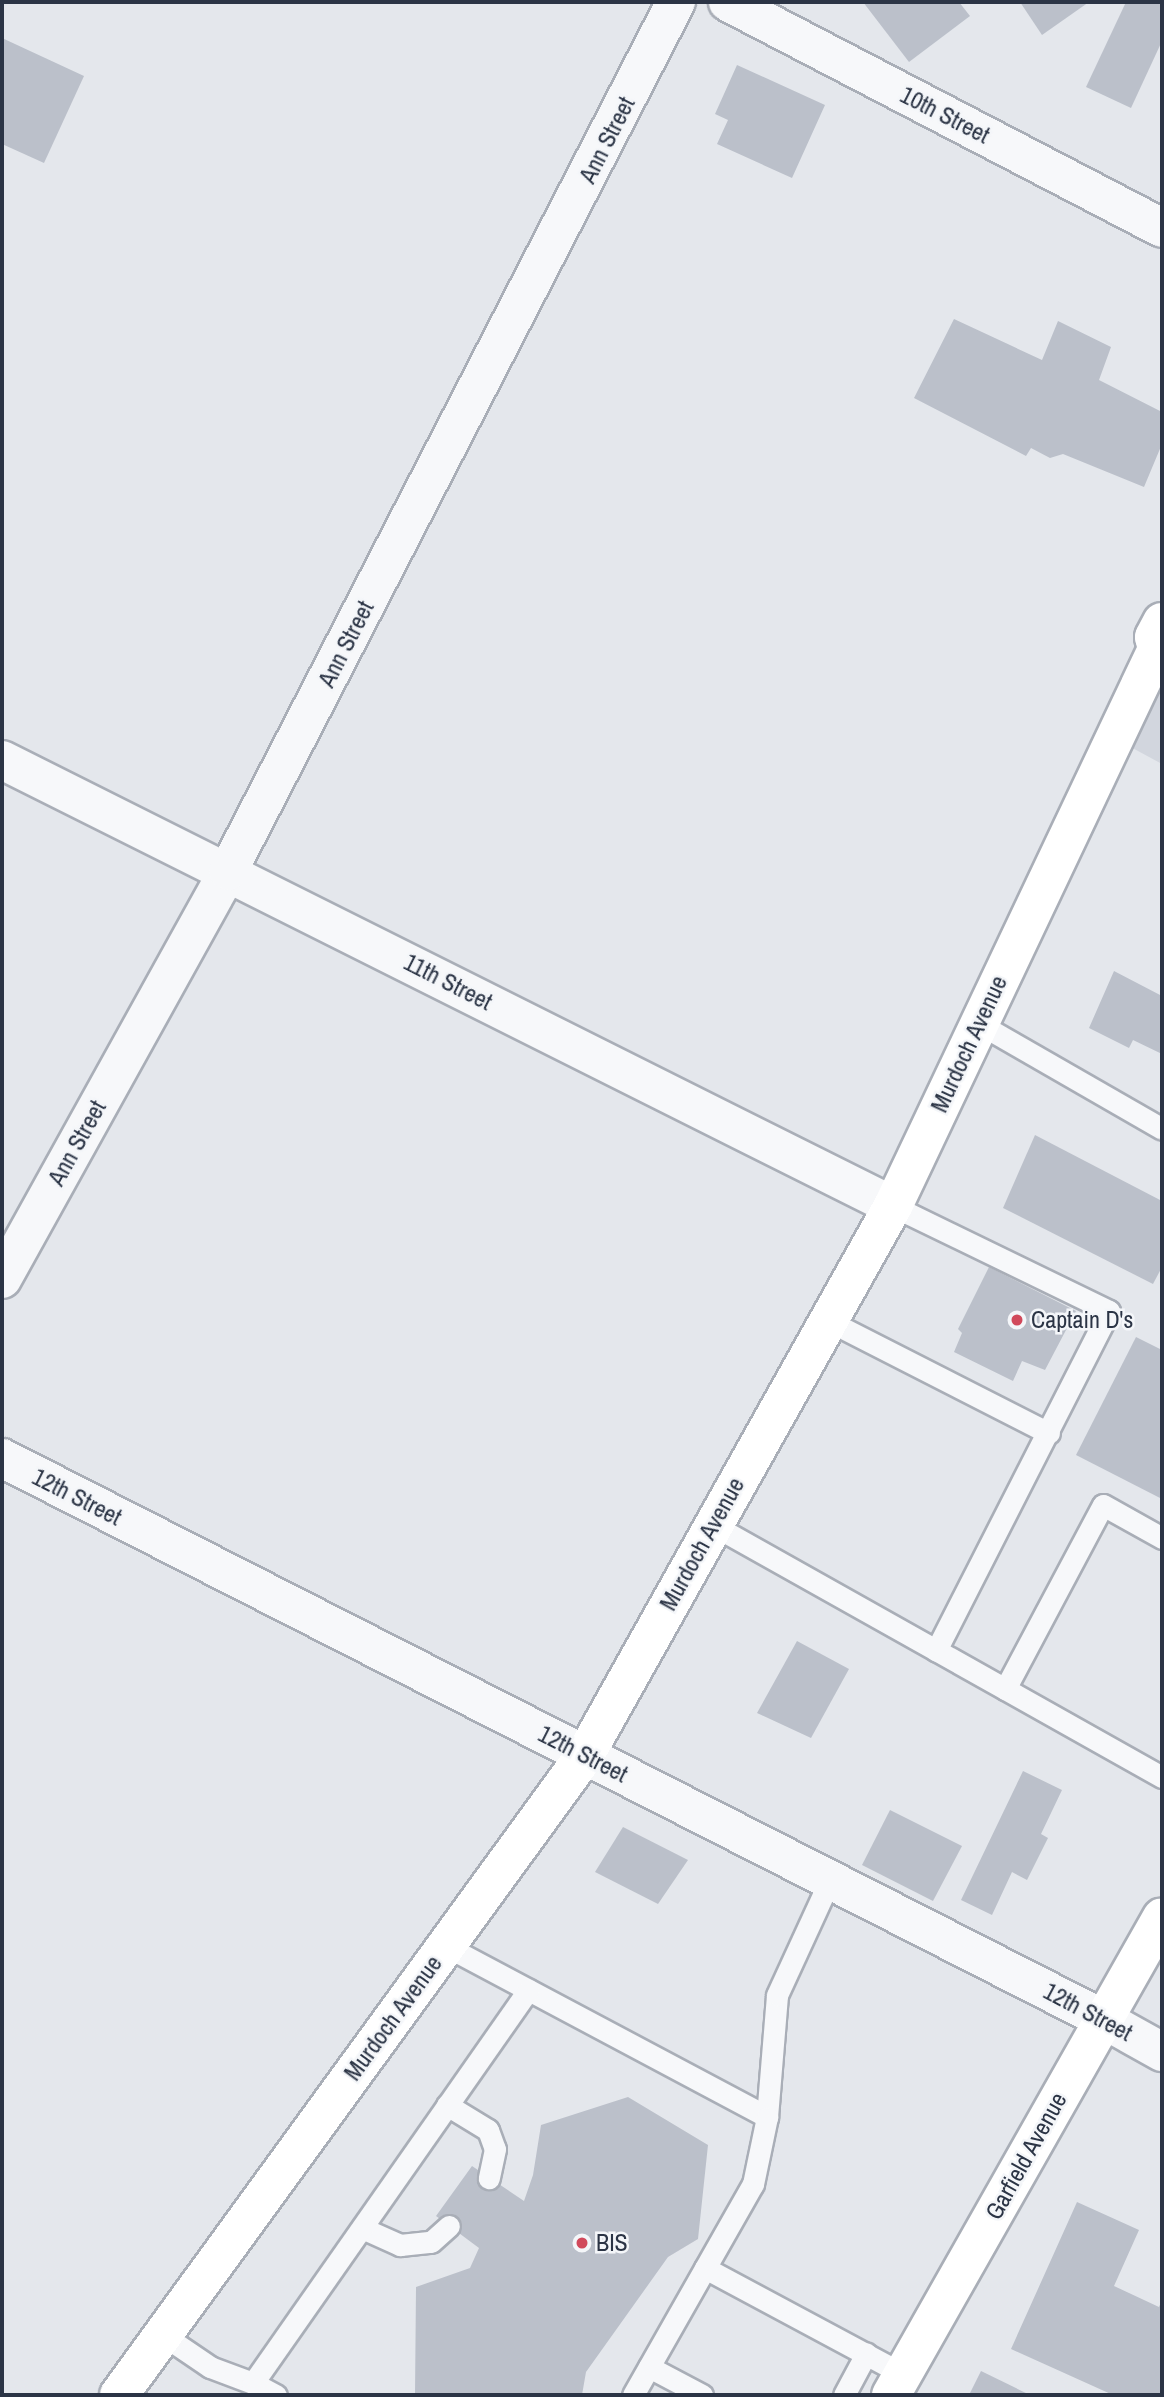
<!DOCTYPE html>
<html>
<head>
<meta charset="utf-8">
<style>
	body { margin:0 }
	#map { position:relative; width:1164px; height:2397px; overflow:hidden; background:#e4e7ec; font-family:"Archivo Narrow",sans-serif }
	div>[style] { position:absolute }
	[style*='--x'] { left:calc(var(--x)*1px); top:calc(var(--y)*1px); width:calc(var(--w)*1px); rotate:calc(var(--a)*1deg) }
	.built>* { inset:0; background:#d2d6de }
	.building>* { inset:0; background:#bbc0ca }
	.roads { filter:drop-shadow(2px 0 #a9aeb7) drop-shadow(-2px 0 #a9aeb7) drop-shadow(0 2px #a9aeb7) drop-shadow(0 -2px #a9aeb7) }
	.lane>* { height:21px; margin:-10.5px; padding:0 10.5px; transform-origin:10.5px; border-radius:10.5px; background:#f7f8fa }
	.street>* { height:38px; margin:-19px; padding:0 19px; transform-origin:19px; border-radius:19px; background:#f7f8fa }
	.primary>* { height:38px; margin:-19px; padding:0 19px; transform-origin:19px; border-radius:19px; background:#fff }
	.dots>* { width:19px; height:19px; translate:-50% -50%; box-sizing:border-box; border:4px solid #f4f6f9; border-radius:50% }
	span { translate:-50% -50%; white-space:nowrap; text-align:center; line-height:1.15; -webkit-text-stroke:5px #f4f6f9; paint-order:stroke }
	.street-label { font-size:24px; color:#2b3445 }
	.poi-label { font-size:24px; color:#2b3445 }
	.left { translate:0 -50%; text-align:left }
	.frame { position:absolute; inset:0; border:4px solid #2b3445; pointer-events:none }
</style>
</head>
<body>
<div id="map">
	<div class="built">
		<div style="clip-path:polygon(1162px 622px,1162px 764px,1114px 738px)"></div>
	</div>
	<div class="building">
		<div style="clip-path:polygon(863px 2px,959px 2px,970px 16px,909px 62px)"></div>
		<div style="clip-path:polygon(1020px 2px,1089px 2px,1042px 35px)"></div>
		<div style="clip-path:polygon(1126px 2px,1155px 2px,1162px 5px,1162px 41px,1131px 108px,1086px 87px)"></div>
		<div style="clip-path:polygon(2px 38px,84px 76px,44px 163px,2px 144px)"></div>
		<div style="clip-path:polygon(737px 65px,825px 105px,792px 178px,717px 144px,728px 120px,715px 114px)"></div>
		<div style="clip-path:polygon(954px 319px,1042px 360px,1058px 321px,1111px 347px,1099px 380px,1162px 412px,1162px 444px,1144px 487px,1063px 454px,1050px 458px,1031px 448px,1026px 456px,914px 398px)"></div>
		<div style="clip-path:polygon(1114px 971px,1162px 996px,1162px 1054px,1133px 1040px,1129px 1048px,1089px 1028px)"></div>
		<div style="clip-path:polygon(1035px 1135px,1162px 1201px,1162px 1267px,1153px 1284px,1003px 1208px)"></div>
		<div style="clip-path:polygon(989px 1267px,1076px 1311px,1045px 1370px,1022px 1361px,1013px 1381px,954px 1352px,962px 1333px,958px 1329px)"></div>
		<div style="clip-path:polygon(1136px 1337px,1162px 1350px,1162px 1499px,1076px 1455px)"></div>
		<div style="clip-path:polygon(797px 1641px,849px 1669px,811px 1738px,757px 1713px)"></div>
		<div style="clip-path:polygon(1023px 1771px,1062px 1790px,1041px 1834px,1048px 1838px,1027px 1880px,1012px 1872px,992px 1915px,961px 1900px)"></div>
		<div style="clip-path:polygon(890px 1810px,962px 1846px,933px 1901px,862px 1865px)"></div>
		<div style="clip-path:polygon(623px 1827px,688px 1860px,658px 1904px,595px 1872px)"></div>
		<div style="clip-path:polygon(628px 2097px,708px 2145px,698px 2239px,668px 2257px,586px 2372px,582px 2395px,415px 2394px,416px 2287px,470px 2268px,479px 2248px,436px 2216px,472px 2166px,524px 2201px,533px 2175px,541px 2125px)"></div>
		<div style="clip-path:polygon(1077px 2202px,1139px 2230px,1114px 2286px,1159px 2307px,1162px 2300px,1162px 2395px,1113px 2395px,1011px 2349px)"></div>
		<div style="clip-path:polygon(981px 2371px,1030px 2395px,969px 2395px)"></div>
	</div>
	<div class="roads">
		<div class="lane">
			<div style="--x:978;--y:1023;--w:212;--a:29.9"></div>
			<div style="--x:893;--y:1206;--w:240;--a:25.9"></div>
			<div style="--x:1109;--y:1311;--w:381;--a:117"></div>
			<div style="--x:827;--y:1320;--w:249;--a:27"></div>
			<div style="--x:713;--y:1525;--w:515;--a:29.3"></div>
			<div style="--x:1005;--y:1689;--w:208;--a:-62"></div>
			<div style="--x:1103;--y:1505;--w:68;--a:29.2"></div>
			<div style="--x:446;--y:1946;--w:364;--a:28"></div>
			<div style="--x:767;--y:2117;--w:122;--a:-85.3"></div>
			<div style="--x:777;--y:1995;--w:127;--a:-65.3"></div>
			<div style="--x:447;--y:2105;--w:48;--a:31.4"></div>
			<div style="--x:488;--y:2130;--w:20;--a:70"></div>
			<div style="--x:495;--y:2149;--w:30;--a:102"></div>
			<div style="--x:362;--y:2228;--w:42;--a:24.1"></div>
			<div style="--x:400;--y:2245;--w:31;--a:-6"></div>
			<div style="--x:431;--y:2242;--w:24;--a:-42"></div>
			<div style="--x:705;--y:2268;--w:225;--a:28.2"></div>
			<div style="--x:163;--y:2335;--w:57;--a:34.2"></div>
			<div style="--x:210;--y:2367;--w:46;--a:20.4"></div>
			<div style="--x:253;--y:2383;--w:26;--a:28"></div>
			<div style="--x:649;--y:2367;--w:60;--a:27.8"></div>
			<div style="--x:253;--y:2383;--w:480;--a:-55"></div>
			<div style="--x:633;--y:2395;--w:243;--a:-60.4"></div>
			<div style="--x:753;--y:2184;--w:68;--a:-78.2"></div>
			<div style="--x:844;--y:2395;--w:47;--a:-61.8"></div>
		</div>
		<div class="street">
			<div style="--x:728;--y:2;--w:489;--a:27.5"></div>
			<div style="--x:2;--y:760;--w:996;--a:26.59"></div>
			<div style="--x:2;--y:1279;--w:466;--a:-61"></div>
			<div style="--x:228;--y:871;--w:978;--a:-62.73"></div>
			<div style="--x:2;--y:1458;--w:1236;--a:27"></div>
			<div style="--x:1103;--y:2019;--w:68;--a:29.2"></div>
		</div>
		<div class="primary">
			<div style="--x:119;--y:2395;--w:792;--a:-53.94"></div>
			<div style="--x:585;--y:1755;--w:629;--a:-60.71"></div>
			<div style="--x:893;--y:1206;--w:616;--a:-64.64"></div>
			<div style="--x:1157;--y:649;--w:12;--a:-104"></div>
			<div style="--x:1154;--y:637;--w:17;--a:-62"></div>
			<div style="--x:891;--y:2395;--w:549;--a:-60.45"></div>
		</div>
	</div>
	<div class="dots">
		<div style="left:1017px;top:1320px;background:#d1495b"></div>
		<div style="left:582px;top:2243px;background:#d1495b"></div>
	</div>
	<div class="street-label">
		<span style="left:945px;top:115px;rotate:27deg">10th Street</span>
		<span style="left:607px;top:140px;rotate:-63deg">Ann Street</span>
		<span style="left:346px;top:644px;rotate:-63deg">Ann Street</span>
		<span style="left:448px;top:982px;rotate:27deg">11th Street</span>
		<span style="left:969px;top:1044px;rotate:-65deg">Murdoch Avenue</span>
		<span style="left:77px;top:1143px;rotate:-61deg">Ann Street</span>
		<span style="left:77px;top:1497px;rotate:27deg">12th Street</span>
		<span style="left:702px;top:1544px;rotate:-61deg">Murdoch Avenue</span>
		<span style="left:583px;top:1754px;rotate:27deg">12th Street</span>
		<span style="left:1088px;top:2012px;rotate:28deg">12th Street</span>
		<span style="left:393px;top:2018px;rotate:-54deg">Murdoch Avenue</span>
		<span style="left:1026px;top:2156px;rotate:-61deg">Garfield Avenue</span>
	</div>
	<div class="poi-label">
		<span class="left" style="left:1031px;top:1320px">Captain D's</span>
		<span class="left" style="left:596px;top:2243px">BIS</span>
	</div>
	<div class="frame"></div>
</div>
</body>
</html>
